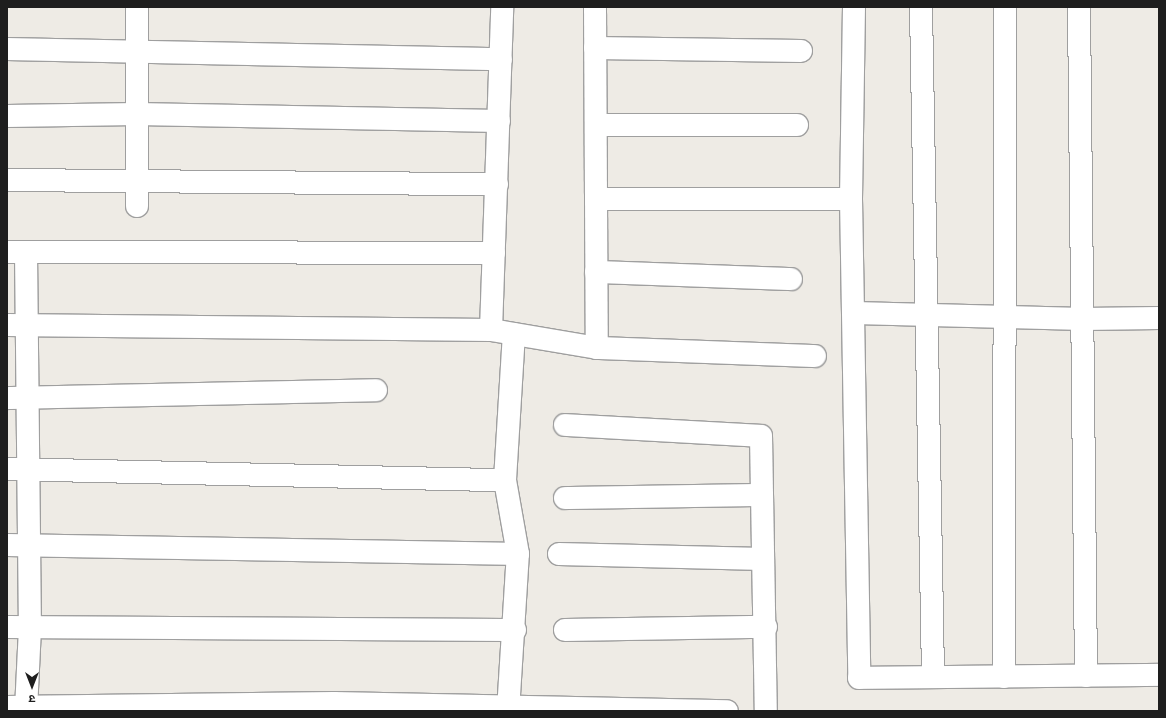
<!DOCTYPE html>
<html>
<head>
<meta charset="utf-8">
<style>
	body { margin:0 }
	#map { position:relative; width:1166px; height:718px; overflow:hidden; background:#eeebe5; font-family:"Fira Sans Condensed","Noto Sans Devanagari",sans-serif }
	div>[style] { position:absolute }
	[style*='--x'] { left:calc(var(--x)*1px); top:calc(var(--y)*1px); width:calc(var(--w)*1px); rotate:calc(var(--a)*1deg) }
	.roads { filter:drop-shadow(1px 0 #9f9f9f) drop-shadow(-1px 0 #9f9f9f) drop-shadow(0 1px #9f9f9f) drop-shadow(0 -1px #9f9f9f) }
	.street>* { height:22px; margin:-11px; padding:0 11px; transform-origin:11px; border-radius:11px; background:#fff }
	span { translate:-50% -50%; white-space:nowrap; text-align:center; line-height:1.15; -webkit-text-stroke:3.5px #fff; paint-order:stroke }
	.frame { position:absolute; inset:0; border:8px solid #1e1e1e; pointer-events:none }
	.north { position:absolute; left:12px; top:666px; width:40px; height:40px; -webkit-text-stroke:3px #fff; paint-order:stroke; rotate:180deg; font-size:11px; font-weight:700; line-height:16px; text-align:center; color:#1e1e1e }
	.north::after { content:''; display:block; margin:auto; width:14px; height:18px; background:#1e1e1e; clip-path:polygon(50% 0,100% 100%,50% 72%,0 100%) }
</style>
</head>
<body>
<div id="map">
	<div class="roads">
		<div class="street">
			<div style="--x:595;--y:7;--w:341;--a:89.7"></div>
			<div style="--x:597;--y:348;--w:218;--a:2.1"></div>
			<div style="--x:854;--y:7;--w:192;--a:90.9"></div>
			<div style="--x:851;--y:199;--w:479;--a:89"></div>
			<div style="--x:859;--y:678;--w:300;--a:-0.6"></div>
			<div style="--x:921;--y:7;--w:670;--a:88.97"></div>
			<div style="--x:1079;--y:7;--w:669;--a:89.4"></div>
			<div style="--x:595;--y:48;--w:206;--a:0.8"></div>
			<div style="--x:7;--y:49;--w:494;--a:1.2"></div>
			<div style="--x:7;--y:116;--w:130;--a:-0.9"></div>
			<div style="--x:137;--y:114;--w:362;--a:1.1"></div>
			<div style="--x:596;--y:125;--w:201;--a:0"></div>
			<div style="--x:7;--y:180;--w:490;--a:0.5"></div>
			<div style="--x:596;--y:199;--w:255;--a:0"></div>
			<div style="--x:137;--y:206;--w:199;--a:-90"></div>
			<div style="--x:7;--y:252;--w:487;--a:0.1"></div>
			<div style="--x:26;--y:252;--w:376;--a:89.4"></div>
			<div style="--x:30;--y:628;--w:83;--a:92.8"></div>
			<div style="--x:596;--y:272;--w:195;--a:2.1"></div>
			<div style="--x:855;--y:313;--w:228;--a:1.5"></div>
			<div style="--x:1083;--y:319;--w:76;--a:-0.8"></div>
			<div style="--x:7;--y:325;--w:484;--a:0.6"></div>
			<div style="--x:491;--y:330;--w:108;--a:9.6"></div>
			<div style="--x:491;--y:330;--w:323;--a:-88"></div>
			<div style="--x:7;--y:398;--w:369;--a:-1.2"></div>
			<div style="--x:565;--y:425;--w:196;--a:3.2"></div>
			<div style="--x:761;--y:436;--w:275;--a:89"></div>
			<div style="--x:7;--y:469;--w:498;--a:1.3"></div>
			<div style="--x:565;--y:498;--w:196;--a:-0.9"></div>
			<div style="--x:7;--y:545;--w:511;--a:1.01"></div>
			<div style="--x:559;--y:554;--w:204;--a:1.4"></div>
			<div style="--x:7;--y:627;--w:508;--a:0.34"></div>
			<div style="--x:565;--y:630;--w:201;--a:-0.9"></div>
			<div style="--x:1004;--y:677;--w:670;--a:-89.91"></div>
			<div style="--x:7;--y:707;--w:327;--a:-0.7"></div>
			<div style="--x:334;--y:703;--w:393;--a:1.2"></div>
			<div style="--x:508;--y:711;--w:157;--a:-86.4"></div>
			<div style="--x:518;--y:554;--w:75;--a:-100"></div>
			<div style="--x:505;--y:480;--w:146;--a:-86.5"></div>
		</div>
	</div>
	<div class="frame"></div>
	<div class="north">उ</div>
</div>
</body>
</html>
